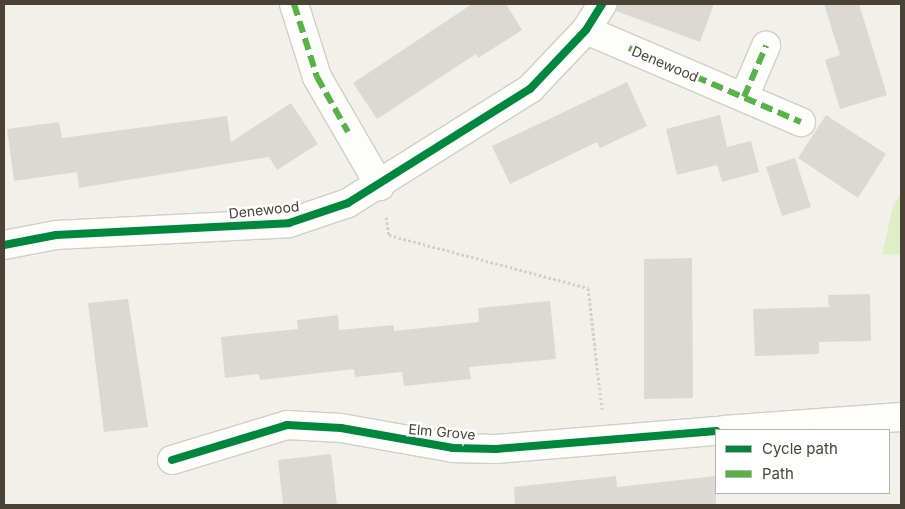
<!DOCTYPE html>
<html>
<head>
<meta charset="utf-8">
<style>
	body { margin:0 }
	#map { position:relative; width:905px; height:509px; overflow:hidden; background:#f2f0ea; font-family:Inter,sans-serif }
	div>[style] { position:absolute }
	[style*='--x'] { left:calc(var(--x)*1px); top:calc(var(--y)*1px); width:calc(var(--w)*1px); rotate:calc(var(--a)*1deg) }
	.green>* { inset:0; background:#deefc8 }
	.building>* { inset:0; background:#dcd9d2 }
	.path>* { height:3px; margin-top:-1.5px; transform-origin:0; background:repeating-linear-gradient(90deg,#d2d0ca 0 2.5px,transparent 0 5px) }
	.roads { filter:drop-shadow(1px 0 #d0cec7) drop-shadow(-1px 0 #d0cec7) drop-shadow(0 1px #d0cec7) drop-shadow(0 -1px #d0cec7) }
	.minor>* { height:28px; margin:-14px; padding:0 14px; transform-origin:14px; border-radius:14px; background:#fdfdfc }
	.quiet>* { height:6px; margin-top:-3px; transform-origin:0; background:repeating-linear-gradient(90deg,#57b346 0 12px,transparent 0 18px) }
	.cycleway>* { height:8px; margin:-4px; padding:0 4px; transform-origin:4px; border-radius:4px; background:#00873e }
	span { translate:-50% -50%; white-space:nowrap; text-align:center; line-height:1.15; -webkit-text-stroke:5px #fff; paint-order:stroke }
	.street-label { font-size:14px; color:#494235 }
	.frame { position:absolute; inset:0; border:5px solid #494235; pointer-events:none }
	.legend { position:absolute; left:715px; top:429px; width:175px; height:65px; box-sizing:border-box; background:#fff; border:1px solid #b6b3ae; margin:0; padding:6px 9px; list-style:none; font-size:15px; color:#494235 }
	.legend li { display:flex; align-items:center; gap:10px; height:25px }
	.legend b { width:25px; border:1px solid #b6b3ae }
</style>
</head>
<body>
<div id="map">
	<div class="green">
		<div style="clip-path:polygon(901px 194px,901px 254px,882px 255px,893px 205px)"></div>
	</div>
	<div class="building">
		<div style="clip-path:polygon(472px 4px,506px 4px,522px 30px,478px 58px,476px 54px,377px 119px,353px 83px)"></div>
		<div style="clip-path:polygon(618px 4px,714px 4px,700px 42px,616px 11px)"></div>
		<div style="clip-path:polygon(824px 4px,859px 4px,887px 95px,840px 109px,825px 60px,840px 55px)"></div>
		<div style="clip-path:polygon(627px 82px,647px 126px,600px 148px,597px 142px,510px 184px,492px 146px)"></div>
		<div style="clip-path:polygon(291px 103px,318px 144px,277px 170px,269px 157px,79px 188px,77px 172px,14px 181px,7px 129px,59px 122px,62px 138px,227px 116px,231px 142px)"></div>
		<div style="clip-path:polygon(720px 115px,727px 147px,751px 141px,759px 172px,722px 182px,717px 165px,677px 175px,666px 129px)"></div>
		<div style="clip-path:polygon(826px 115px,886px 154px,858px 198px,798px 158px)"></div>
		<div style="clip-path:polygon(795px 158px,811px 207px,782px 216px,766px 167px)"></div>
		<div style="clip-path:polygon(692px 258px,693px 398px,644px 399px,644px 259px)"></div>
		<div style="clip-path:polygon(870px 294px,871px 341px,819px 342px,819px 354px,755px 356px,753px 309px,829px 307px,828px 295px)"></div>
		<div style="clip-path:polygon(128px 299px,148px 427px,104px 432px,88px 303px)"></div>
		<div style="clip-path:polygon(550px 301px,556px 359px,469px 367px,471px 379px,404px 386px,402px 372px,355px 377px,354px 369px,260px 380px,259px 374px,225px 378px,221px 337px,298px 329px,297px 320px,338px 315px,339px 330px,394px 325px,394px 331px,479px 322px,478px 308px)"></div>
		<div style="clip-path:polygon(331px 454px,337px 505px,283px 505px,278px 460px)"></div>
		<div style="clip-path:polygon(616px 476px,617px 487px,716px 476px,716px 505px,515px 505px,514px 487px)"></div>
	</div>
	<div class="path">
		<div style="--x:386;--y:217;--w:18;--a:81"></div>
		<div style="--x:389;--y:235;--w:206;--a:14.9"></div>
		<div style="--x:588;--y:288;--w:122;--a:83.4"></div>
	</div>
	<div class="roads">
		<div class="minor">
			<div style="--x:294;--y:4;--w:77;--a:72.5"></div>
			<div style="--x:317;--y:77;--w:126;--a:60"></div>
			<div style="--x:586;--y:30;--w:234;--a:23.2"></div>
			<div style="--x:744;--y:97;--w:56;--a:-66.7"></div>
			<div style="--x:4;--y:245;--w:53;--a:-10.9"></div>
			<div style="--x:56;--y:235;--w:233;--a:-2.9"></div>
			<div style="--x:289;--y:223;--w:62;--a:-18.7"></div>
			<div style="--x:348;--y:203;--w:215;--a:-32.1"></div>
			<div style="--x:530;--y:89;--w:81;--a:-46.5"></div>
			<div style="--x:586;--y:30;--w:31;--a:-58"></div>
			<div style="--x:724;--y:430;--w:177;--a:-4.2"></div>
			<div style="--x:172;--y:460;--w:120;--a:-16.9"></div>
			<div style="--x:287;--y:425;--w:54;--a:3.2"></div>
			<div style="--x:341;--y:428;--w:114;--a:10.1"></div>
			<div style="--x:453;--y:448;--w:43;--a:1.3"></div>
			<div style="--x:496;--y:449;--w:221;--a:-4.7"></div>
		</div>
	</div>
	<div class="quiet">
		<div style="--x:294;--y:4;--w:77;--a:72.5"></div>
		<div style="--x:317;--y:77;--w:63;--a:60.6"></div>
		<div style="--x:629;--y:48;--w:187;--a:23.3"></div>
		<div style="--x:744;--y:97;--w:56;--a:-66.7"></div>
	</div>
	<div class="cycleway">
		<div style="--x:4;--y:245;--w:53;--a:-10.9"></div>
		<div style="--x:56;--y:235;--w:233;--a:-2.9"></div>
		<div style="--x:289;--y:223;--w:62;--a:-18.7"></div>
		<div style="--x:348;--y:203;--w:215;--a:-32.1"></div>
		<div style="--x:530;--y:89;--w:81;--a:-46.5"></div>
		<div style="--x:586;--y:30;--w:31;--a:-58"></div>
		<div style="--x:172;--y:460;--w:120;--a:-16.9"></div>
		<div style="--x:287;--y:425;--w:54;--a:3.2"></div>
		<div style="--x:341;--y:428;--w:114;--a:10.1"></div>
		<div style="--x:453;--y:448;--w:43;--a:1.3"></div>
		<div style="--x:496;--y:449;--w:221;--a:-4.7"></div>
	</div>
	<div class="street-label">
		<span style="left:665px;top:64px;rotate:23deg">Denewood</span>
		<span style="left:264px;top:210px;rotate:-6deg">Denewood</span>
		<span style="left:442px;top:432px;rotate:5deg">Elm Grove</span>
	</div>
	<div class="frame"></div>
	<ul class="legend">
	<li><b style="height:6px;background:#00873e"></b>Cycle path</li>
	<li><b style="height:6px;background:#57b346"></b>Path</li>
	</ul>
</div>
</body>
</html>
